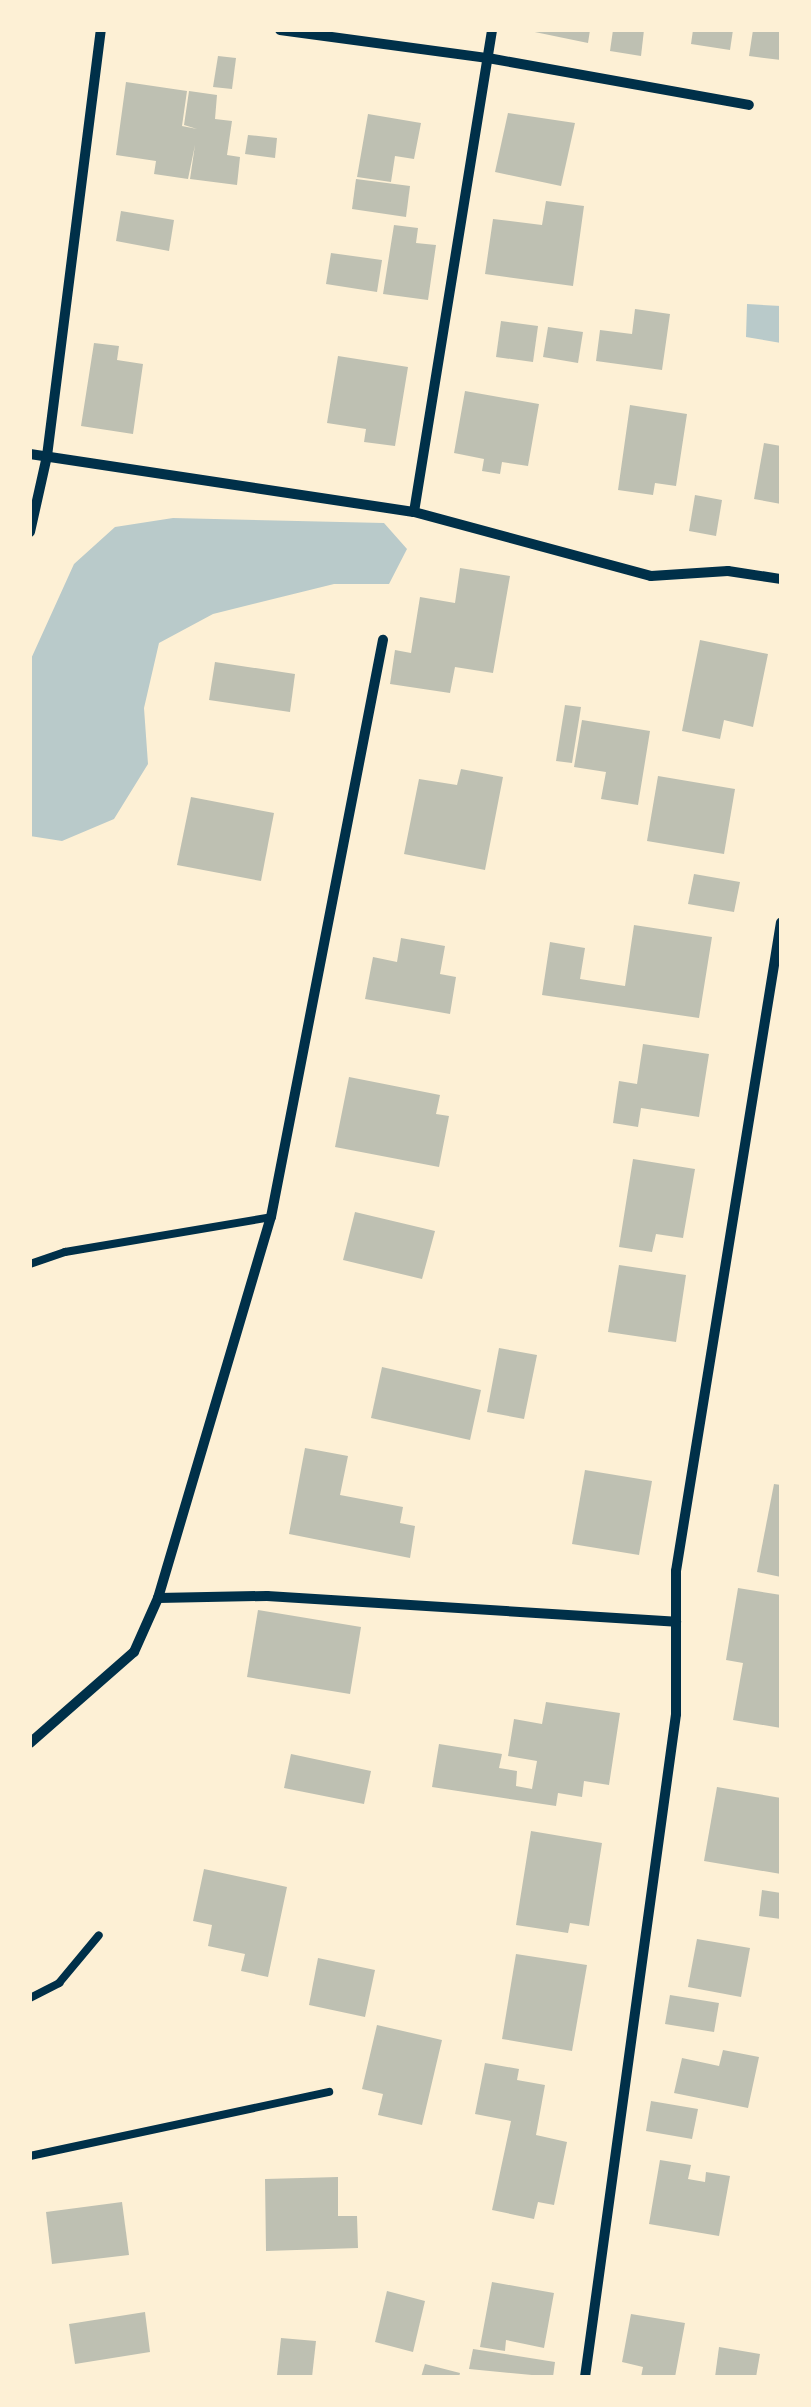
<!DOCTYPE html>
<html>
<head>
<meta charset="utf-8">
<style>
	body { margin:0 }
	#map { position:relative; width:811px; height:2407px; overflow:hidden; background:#fdf0d5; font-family:Commissioner,sans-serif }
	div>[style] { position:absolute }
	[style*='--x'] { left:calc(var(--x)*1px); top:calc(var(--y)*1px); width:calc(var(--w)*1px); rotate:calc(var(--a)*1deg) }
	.green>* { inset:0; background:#b9caca }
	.building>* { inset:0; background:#bec0b2 }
	.service>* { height:8px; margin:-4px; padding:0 4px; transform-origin:4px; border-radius:4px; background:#003049 }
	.minor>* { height:10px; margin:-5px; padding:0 5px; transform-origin:5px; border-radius:5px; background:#003049 }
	span { translate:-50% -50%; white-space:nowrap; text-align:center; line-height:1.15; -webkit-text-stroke:10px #fdf0d5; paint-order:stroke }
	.frame { position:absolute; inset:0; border:32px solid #fdf0d5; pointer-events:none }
</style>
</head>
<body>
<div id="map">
	<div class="green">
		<div style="clip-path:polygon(747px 304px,781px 306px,781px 343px,746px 337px)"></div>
		<div style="clip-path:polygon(173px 518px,384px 523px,407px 549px,389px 584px,334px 584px,213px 614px,159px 643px,144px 708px,148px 764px,114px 819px,62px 841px,30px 836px,30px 661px,74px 564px,115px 527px)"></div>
	</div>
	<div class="building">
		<div style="clip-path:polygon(525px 30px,590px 30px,588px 43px)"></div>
		<div style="clip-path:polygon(613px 30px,644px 30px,641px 56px,610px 51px)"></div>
		<div style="clip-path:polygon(693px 30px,733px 30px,730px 50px,691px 44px)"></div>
		<div style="clip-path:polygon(753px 30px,781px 30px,781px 60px,749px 56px)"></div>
		<div style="clip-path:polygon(218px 56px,236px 58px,232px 89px,213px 87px)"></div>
		<div style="clip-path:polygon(126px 82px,187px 91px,182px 126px,197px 129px,184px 125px,189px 91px,217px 95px,215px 119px,232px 121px,227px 155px,240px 157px,237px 185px,190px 179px,195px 145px,188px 179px,154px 174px,156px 161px,116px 155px)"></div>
		<div style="clip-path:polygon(508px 113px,575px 123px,561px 186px,495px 172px)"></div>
		<div style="clip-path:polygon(368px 114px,421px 123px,414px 159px,395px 156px,391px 182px,357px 177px)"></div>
		<div style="clip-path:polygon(248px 135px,277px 138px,275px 158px,245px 154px)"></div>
		<div style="clip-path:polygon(356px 179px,410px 186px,406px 217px,352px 209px)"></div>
		<div style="clip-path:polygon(546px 201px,584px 206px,573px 286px,485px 274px,493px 219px,542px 225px)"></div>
		<div style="clip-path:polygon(121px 211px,174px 220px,169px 251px,116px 241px)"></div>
		<div style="clip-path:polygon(394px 225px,418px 228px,416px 243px,436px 245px,428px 300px,383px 294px)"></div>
		<div style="clip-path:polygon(331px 253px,382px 260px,377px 292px,326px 284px)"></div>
		<div style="clip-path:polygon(635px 309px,670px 314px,662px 370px,596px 361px,600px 330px,632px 334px)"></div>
		<div style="clip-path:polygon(501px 321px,538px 326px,533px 362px,496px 357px)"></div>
		<div style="clip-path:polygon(548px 327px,583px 332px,578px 363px,543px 357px)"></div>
		<div style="clip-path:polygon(94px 343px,119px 346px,117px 360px,143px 364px,133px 434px,81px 426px)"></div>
		<div style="clip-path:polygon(338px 356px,408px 367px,395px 446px,364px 442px,366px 429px,327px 423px)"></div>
		<div style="clip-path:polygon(465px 391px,539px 404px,528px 466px,502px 462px,500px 474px,482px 471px,484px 459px,454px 453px)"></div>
		<div style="clip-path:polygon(630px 405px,687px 414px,676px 486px,655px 483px,653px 495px,618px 490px)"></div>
		<div style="clip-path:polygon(764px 443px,781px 446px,781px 504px,754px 499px)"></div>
		<div style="clip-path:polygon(695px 495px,722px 500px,716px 536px,689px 531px)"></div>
		<div style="clip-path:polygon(460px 568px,510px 576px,493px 673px,455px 667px,450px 693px,390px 684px,395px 650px,411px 653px,420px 597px,455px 603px)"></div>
		<div style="clip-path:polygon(700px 640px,768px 654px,753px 727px,724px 720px,720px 739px,682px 731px)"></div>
		<div style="clip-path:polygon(215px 662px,295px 674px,290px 712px,209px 700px)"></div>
		<div style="clip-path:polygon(565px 705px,581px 707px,572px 763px,556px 761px)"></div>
		<div style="clip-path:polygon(582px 720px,650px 731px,638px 805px,601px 799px,606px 772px,574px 767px)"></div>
		<div style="clip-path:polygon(461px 769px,503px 777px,485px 870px,404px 854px,419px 779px,457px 785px)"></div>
		<div style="clip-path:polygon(658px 776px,735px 789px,724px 854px,647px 841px)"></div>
		<div style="clip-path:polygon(191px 797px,274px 813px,261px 881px,177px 865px)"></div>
		<div style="clip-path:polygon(694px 874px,740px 882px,734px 912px,688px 904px)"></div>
		<div style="clip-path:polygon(634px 925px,712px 937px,699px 1018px,542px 995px,550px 942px,585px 948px,580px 979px,625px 986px)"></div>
		<div style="clip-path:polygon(401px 938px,445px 946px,440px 974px,456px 977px,450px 1014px,365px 999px,373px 957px,397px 962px)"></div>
		<div style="clip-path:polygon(643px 1044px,709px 1054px,699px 1117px,641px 1108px,638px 1127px,613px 1123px,619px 1081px,637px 1084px)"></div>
		<div style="clip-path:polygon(349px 1077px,440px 1095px,436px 1114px,449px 1116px,439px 1167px,335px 1147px)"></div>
		<div style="clip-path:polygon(633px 1159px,695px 1169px,683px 1238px,656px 1234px,652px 1252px,619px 1247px)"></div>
		<div style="clip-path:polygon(355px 1212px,435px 1231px,422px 1279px,343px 1260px)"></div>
		<div style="clip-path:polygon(619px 1265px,686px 1275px,676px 1342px,608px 1332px)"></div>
		<div style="clip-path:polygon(499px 1348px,537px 1355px,524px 1419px,487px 1412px)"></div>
		<div style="clip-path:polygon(382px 1367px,481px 1390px,470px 1440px,371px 1418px)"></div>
		<div style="clip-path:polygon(305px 1448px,348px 1456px,340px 1495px,403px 1507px,400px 1523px,415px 1526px,410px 1558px,289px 1534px)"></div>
		<div style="clip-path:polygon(585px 1470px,652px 1481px,639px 1555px,572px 1544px)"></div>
		<div style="clip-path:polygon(774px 1484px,781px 1485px,781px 1577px,757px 1572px)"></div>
		<div style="clip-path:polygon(738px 1588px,781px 1595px,781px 1728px,733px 1720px,743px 1663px,726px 1660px)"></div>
		<div style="clip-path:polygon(258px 1610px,361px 1627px,350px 1694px,247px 1677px)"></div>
		<div style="clip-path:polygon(546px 1702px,620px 1713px,609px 1785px,584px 1781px,582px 1797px,558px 1793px,556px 1806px,432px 1787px,439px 1744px,502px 1754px,499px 1768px,517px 1771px,516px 1786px,532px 1789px,537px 1761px,508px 1756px,514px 1719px,542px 1724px)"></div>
		<div style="clip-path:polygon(291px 1754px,371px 1771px,364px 1804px,284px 1788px)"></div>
		<div style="clip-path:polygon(717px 1787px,781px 1798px,781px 1874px,704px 1861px)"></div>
		<div style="clip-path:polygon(531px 1831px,602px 1843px,589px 1926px,570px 1923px,568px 1933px,516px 1925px)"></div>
		<div style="clip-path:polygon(204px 1869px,287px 1887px,268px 1977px,241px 1971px,245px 1954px,208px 1946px,212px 1925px,193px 1921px)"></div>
		<div style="clip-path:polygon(762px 1890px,781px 1893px,781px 1919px,759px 1916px)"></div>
		<div style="clip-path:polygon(697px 1939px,750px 1948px,741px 1997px,688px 1987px)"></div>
		<div style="clip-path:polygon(516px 1954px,587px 1965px,572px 2051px,502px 2039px)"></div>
		<div style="clip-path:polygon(318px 1958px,375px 1970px,365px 2017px,309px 2005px)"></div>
		<div style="clip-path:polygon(670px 1995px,719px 2003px,714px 2032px,665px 2024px)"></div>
		<div style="clip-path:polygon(377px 2025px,442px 2040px,422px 2125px,378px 2115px,383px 2094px,362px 2089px)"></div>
		<div style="clip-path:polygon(723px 2050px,759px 2057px,748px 2108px,674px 2093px,682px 2058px,719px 2066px)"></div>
		<div style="clip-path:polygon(485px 2063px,519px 2069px,517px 2080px,545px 2085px,536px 2135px,567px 2142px,554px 2205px,538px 2202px,534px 2219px,492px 2210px,511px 2121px,475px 2114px)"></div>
		<div style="clip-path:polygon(651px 2101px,698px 2109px,692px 2139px,646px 2131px)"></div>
		<div style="clip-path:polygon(660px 2160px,691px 2165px,688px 2179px,705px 2182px,706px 2172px,730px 2176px,719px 2236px,649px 2224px)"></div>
		<div style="clip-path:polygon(338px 2177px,338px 2216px,357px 2216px,358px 2248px,266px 2251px,265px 2179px)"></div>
		<div style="clip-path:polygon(122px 2202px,129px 2255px,52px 2264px,46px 2212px)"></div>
		<div style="clip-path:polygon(492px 2282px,554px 2293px,544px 2348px,506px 2340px,505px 2351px,480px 2347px)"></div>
		<div style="clip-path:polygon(387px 2291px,425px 2301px,413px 2352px,375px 2342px)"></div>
		<div style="clip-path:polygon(145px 2312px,150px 2352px,75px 2364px,69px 2324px)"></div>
		<div style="clip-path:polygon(631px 2314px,685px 2323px,675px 2377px,641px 2377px,643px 2367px,622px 2362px)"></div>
		<div style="clip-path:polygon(281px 2338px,316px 2341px,312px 2377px,277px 2375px)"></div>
		<div style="clip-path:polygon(719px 2347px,760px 2354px,756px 2377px,715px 2377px)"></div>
		<div style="clip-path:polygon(473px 2349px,555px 2362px,553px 2377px,469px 2369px)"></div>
		<div style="clip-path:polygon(425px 2364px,460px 2373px,459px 2377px,421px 2377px)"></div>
	</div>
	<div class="service">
		<div style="--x:30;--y:1264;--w:37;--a:-19"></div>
		<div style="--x:65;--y:1252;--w:209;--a:-9.6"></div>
		<div style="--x:30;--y:1998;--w:33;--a:-27"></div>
		<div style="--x:59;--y:1983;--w:62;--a:-50.2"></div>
		<div style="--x:30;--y:2156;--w:306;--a:-12.1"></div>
	</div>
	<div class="minor">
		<div style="--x:280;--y:30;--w:210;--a:7.7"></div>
		<div style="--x:488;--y:58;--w:265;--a:10.2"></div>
		<div style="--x:30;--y:454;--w:388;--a:8.6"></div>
		<div style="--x:414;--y:512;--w:245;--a:15.1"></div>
		<div style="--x:651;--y:576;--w:77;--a:-3.7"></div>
		<div style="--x:728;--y:571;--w:54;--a:8.6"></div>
		<div style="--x:414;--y:512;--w:488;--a:-80.8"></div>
		<div style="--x:30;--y:532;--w:78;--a:-77.4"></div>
		<div style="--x:47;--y:456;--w:429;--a:-82.8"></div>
		<div style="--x:158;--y:1598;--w:397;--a:-73.5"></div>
		<div style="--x:271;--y:1217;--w:588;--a:-79.02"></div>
		<div style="--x:30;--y:1743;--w:138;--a:-41.2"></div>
		<div style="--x:134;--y:1652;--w:59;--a:-66"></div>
		<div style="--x:158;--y:1598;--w:109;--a:-1.1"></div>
		<div style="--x:267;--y:1596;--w:410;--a:3.6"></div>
		<div style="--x:585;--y:2377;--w:669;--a:-82.18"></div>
		<div style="--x:676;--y:1714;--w:143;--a:-90"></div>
		<div style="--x:676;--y:1571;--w:657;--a:-80.81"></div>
	</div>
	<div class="frame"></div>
</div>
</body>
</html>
